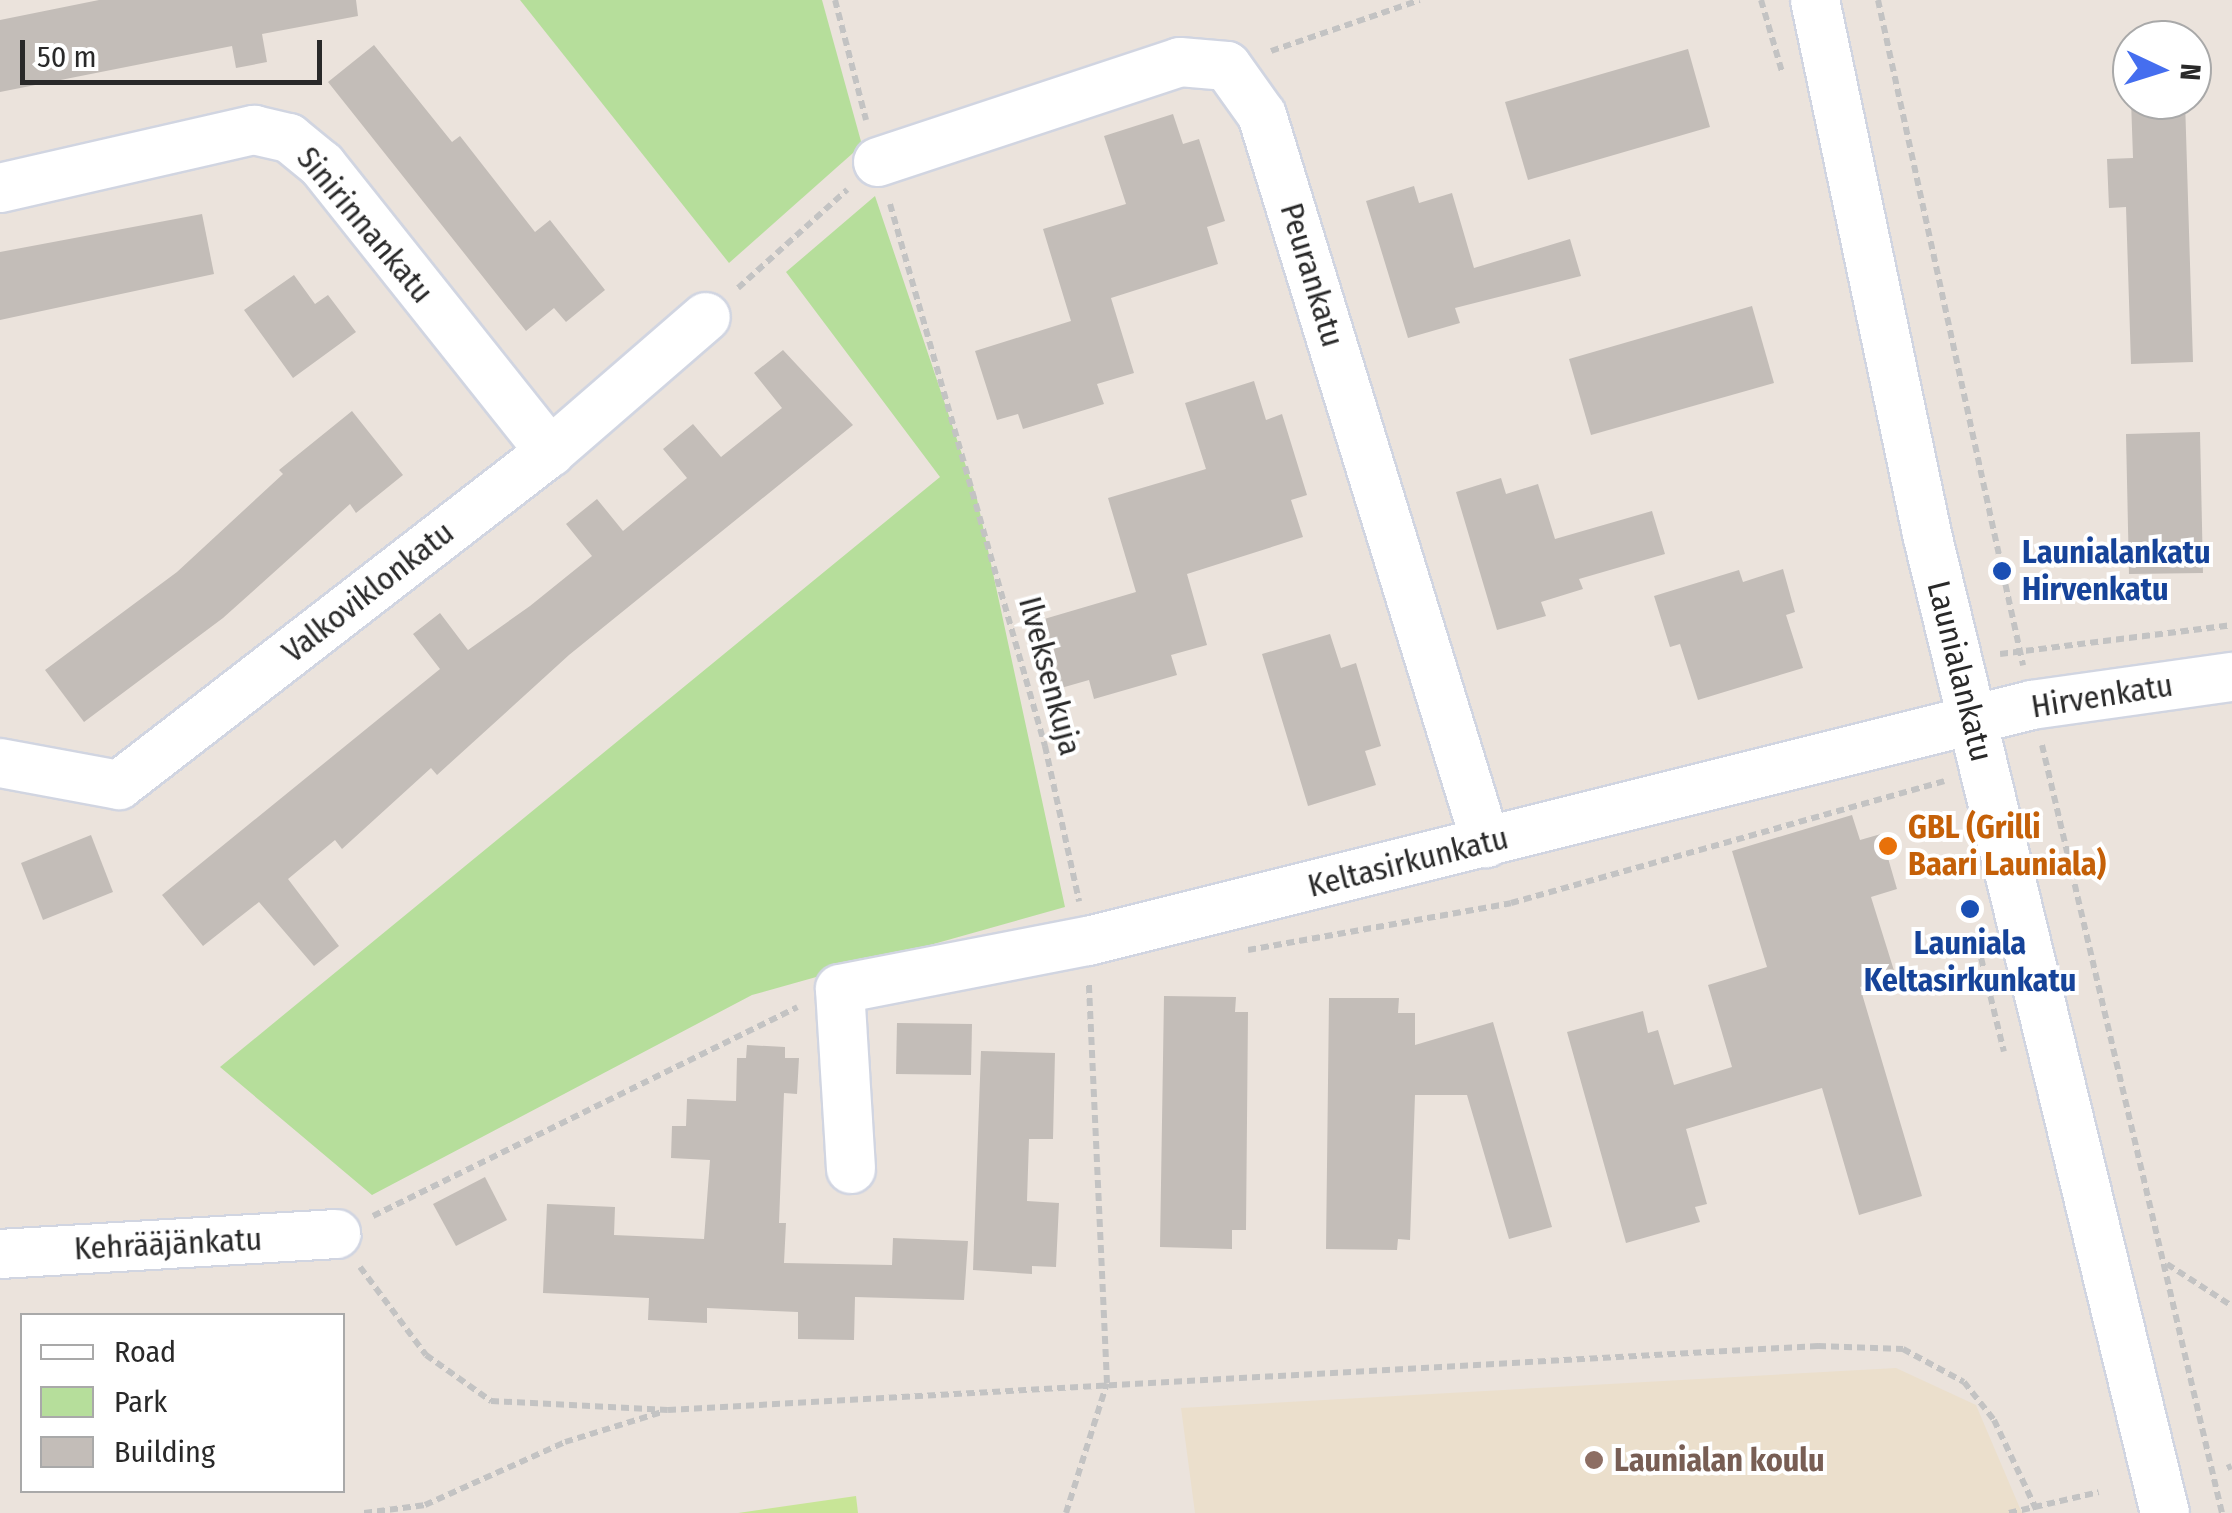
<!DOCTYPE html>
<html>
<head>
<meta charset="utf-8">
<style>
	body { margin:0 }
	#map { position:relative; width:2232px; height:1513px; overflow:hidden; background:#ebe3dc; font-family:"Fira Sans Condensed",sans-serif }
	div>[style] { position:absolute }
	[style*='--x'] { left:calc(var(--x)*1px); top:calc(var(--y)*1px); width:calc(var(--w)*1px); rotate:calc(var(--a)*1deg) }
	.education>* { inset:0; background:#ebdfcc }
	.green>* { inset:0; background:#b6de9b }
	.pitch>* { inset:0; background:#c8e597 }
	.building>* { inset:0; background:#c3bdb8 }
	.path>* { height:6px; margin-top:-3px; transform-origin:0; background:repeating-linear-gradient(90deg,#c3c3c3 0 8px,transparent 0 13px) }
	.roads { filter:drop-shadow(2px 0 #d1d5e1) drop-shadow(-2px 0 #d1d5e1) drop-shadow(0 2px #d1d5e1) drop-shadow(0 -2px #d1d5e1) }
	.minor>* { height:48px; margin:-24px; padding:0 24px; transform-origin:24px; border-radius:24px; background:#fff }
	.dots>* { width:28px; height:28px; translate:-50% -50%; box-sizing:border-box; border:5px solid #fff; border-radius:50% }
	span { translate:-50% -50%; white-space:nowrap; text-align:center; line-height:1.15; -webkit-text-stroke:8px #fff; paint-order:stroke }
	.street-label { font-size:32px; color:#292929 }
	.transit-label { font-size:32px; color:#164399; font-weight:700 }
	.left { translate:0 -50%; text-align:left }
	.food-label { font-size:32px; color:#c56008; font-weight:700 }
	.education-label { font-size:32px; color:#785e54; font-weight:700 }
	.legend { position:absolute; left:20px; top:1313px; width:325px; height:180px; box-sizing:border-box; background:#fff; border:2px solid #a9a9a9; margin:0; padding:12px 18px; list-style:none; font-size:30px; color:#292929 }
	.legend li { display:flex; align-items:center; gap:20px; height:50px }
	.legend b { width:50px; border:2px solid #a9a9a9 }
	.north { position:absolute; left:2112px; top:20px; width:100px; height:100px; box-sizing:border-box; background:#fff; border:2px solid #a9a9a9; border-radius:50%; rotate:94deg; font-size:28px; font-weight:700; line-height:40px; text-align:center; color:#292929 }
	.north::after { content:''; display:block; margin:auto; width:35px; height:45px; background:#456eef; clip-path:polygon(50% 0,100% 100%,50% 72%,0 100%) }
	.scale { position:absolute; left:20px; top:40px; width:302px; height:45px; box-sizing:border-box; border:5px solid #292929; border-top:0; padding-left:12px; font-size:30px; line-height:35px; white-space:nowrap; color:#292929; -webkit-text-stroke:8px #fff; paint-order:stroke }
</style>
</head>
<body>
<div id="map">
	<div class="education">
		<div style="clip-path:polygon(1896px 1368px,1976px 1405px,2022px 1513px,1195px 1513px,1181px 1408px)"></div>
	</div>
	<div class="green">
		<div style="clip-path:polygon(520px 0,822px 0,862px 145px,729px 263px)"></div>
		<div style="clip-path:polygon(875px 196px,977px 499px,1065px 907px,752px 995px,372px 1195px,220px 1067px,940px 477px,786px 272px)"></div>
	</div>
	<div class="pitch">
		<div style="clip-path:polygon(856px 1496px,858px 1513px,738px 1513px)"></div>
	</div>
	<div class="building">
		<div style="clip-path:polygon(99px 0,356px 0,358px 16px,262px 34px,267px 62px,236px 68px,232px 46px,0 92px,0 20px)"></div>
		<div style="clip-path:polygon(374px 45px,452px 142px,460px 136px,535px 232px,550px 220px,605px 290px,566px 322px,554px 308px,526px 331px,328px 82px)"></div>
		<div style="clip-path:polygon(1688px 49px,1710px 127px,1528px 180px,1505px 102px)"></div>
		<div style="clip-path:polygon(2131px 100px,2185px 100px,2193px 362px,2131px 364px,2126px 207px,2109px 208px,2107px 159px,2133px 158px)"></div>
		<div style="clip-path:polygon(1173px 114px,1183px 144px,1199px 139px,1225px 221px,1207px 227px,1218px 264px,1111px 298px,1134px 373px,1097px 384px,1104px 404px,1023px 429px,1018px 414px,997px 420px,975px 351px,1071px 321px,1043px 229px,1126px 204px,1104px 136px)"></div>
		<div style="clip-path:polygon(1414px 186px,1419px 203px,1452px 193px,1474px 268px,1570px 239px,1581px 276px,1455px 308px,1460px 323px,1408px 338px,1366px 201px)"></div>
		<div style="clip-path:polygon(202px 214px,214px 274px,0 320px,0 252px)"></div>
		<div style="clip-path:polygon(294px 275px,315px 304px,328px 295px,356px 332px,293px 378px,244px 310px)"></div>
		<div style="clip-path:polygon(1752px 306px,1774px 383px,1591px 435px,1569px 359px)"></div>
		<div style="clip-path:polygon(783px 350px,853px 425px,569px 655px,437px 775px,431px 768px,342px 849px,335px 840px,288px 879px,339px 946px,314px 966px,259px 902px,203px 946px,162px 895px,440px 669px,413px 634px,440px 613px,468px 650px,530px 606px,592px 556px,566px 524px,597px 499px,623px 531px,687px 478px,663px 449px,693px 424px,721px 457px,782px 408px,754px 373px)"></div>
		<div style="clip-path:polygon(1254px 381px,1266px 420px,1282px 414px,1307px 495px,1291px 500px,1303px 537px,1187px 574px,1207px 645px,1171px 655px,1177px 675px,1094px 699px,1089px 680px,1054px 690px,1034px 622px,1136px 592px,1108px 498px,1206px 469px,1185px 403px)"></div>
		<div style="clip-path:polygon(352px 411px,403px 475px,356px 513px,350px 504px,223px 618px,84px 722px,45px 670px,177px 572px,283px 474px,279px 470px)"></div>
		<div style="clip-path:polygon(2200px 432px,2203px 573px,2129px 574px,2126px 434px)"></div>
		<div style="clip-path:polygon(1501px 478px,1506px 494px,1538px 484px,1555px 539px,1652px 511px,1665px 554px,1579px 579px,1583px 589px,1541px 602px,1546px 616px,1497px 630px,1456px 492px)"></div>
		<div style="clip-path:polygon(1783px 569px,1795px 612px,1786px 615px,1803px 668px,1698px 700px,1680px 644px,1670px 647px,1654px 596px,1739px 570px,1743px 582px)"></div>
		<div style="clip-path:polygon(1330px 634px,1341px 668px,1356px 663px,1381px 746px,1365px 751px,1376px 785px,1308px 806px,1262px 654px)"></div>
		<div style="clip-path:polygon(1852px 815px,1860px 840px,1881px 834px,1897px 889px,1871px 897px,1896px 977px,1860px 987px,1922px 1196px,1859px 1215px,1822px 1088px,1686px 1129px,1707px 1204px,1695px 1207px,1700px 1222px,1626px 1243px,1567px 1032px,1643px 1011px,1648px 1033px,1658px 1030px,1674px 1085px,1732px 1067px,1708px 985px,1767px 967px,1732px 851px)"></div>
		<div style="clip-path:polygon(91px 835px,113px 892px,43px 920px,21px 863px)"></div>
		<div style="clip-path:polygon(1164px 996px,1236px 997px,1235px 1012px,1248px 1012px,1246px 1230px,1232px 1230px,1232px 1249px,1160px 1247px)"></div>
		<div style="clip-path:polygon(1329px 998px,1399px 998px,1398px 1013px,1415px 1013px,1415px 1045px,1493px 1022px,1552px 1227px,1509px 1239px,1467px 1095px,1415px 1095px,1410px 1240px,1398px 1239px,1397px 1250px,1326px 1249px)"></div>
		<div style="clip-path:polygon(897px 1023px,972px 1024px,971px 1075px,896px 1074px)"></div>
		<div style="clip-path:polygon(747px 1045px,785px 1047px,785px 1058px,799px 1058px,797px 1094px,784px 1093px,779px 1223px,786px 1223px,784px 1263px,892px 1265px,893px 1238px,968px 1241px,964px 1300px,855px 1297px,854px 1340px,798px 1339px,798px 1312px,707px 1308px,707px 1323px,648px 1320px,649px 1298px,543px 1293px,547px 1204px,615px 1207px,614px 1235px,704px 1239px,710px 1160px,671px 1158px,672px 1126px,686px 1126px,687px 1099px,736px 1101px,737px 1058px,746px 1058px)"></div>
		<div style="clip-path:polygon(981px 1051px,1055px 1053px,1053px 1139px,1029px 1139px,1027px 1201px,1059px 1203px,1056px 1267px,1032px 1266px,1032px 1274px,973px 1270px)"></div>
		<div style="clip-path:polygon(485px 1177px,507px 1220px,456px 1246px,433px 1204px)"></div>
	</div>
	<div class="path">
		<div style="--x:835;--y:0;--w:124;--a:75.5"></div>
		<div style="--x:1761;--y:0;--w:75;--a:73.7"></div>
		<div style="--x:1878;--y:0;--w:681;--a:77.7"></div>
		<div style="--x:1271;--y:51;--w:157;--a:-18.9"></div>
		<div style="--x:890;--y:204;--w:564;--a:74.04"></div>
		<div style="--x:1045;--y:746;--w:159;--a:77.6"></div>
		<div style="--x:738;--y:288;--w:147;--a:-42"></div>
		<div style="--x:2000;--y:654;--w:234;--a:-7.1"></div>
		<div style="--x:2042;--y:745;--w:789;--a:76.81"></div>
		<div style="--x:1975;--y:933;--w:122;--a:76.3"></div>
		<div style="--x:1248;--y:950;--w:267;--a:-10.1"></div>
		<div style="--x:1511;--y:903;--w:450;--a:-15.7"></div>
		<div style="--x:373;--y:1216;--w:473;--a:-26.2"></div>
		<div style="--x:2167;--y:1264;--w:77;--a:32.9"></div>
		<div style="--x:360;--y:1267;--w:110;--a:53.1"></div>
		<div style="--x:426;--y:1355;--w:80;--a:35.3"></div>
		<div style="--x:491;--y:1401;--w:177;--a:2.9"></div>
		<div style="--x:668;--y:1410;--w:1152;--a:-3.19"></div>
		<div style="--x:1818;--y:1346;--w:85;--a:2"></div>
		<div style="--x:1903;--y:1349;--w:69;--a:28.4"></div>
		<div style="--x:1964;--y:1382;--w:48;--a:51.7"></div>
		<div style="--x:1994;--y:1420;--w:103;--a:64.7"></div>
		<div style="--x:2227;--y:1468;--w:5;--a:-22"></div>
		<div style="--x:364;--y:1513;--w:62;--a:-7.5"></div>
		<div style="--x:425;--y:1505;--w:154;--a:-24.2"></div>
		<div style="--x:565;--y:1442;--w:102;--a:-17.2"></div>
		<div style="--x:1066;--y:1513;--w:136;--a:-72.5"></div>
		<div style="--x:1107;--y:1383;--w:400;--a:-92.6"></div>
		<div style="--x:2009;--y:1513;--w:92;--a:-13.1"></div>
	</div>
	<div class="roads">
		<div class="minor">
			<div style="--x:1815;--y:0;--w:546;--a:78.15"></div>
			<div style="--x:1927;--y:534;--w:1008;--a:76.34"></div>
			<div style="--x:878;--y:162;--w:318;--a:-18.3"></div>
			<div style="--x:1180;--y:62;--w:47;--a:4.9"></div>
			<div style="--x:1227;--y:66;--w:60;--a:54.5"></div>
			<div style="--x:1262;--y:115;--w:762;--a:72.9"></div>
			<div style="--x:0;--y:188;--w:261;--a:-12.9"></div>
			<div style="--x:254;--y:130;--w:36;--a:13"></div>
			<div style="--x:289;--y:138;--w:43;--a:39.3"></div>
			<div style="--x:322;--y:165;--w:367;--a:51.5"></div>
			<div style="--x:0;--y:763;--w:121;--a:10.5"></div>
			<div style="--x:119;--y:785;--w:545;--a:-37.69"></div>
			<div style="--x:550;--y:452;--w:206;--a:-40.9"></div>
			<div style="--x:851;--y:1169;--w:180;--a:-93.5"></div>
			<div style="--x:840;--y:989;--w:253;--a:-11"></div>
			<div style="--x:1088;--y:941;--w:973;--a:-14.04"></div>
			<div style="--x:2032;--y:705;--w:202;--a:-8"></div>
			<div style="--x:0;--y:1254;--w:337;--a:-3.4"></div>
		</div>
	</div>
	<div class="dots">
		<div style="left:2002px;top:571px;background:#1a4fb4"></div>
		<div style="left:1888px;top:846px;background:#e8710a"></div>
		<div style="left:1970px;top:909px;background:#1a4fb4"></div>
		<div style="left:1594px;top:1460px;background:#8d6e63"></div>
	</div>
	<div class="street-label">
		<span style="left:365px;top:225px;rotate:50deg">Sinirinnankatu</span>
		<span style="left:1312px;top:275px;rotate:73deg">Peurankatu</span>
		<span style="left:368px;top:592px;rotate:-38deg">Valkoviklonkatu</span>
		<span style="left:1960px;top:671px;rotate:76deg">Launialankatu</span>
		<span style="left:1050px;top:676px;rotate:75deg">Ilveksenkuja</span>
		<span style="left:2102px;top:696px;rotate:-9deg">Hirvenkatu</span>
		<span style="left:1408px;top:862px;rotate:-14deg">Keltasirkunkatu</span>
		<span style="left:168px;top:1244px;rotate:-3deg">Kehrääjänkatu</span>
	</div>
	<div class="transit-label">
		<span class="left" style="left:2022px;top:571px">Launialankatu<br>Hirvenkatu</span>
		<span style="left:1970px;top:962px">Launiala<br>Keltasirkunkatu</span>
	</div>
	<div class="food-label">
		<span class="left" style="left:1908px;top:846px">GBL (Grilli<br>Baari Launiala)</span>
	</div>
	<div class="education-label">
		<span class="left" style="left:1614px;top:1460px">Launialan koulu</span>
	</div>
	<ul class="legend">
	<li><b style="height:12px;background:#fff"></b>Road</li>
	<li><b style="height:28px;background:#b6de9b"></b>Park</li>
	<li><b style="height:28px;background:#c3bdb8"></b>Building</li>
	</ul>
	<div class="north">N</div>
	<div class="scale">50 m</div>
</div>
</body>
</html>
